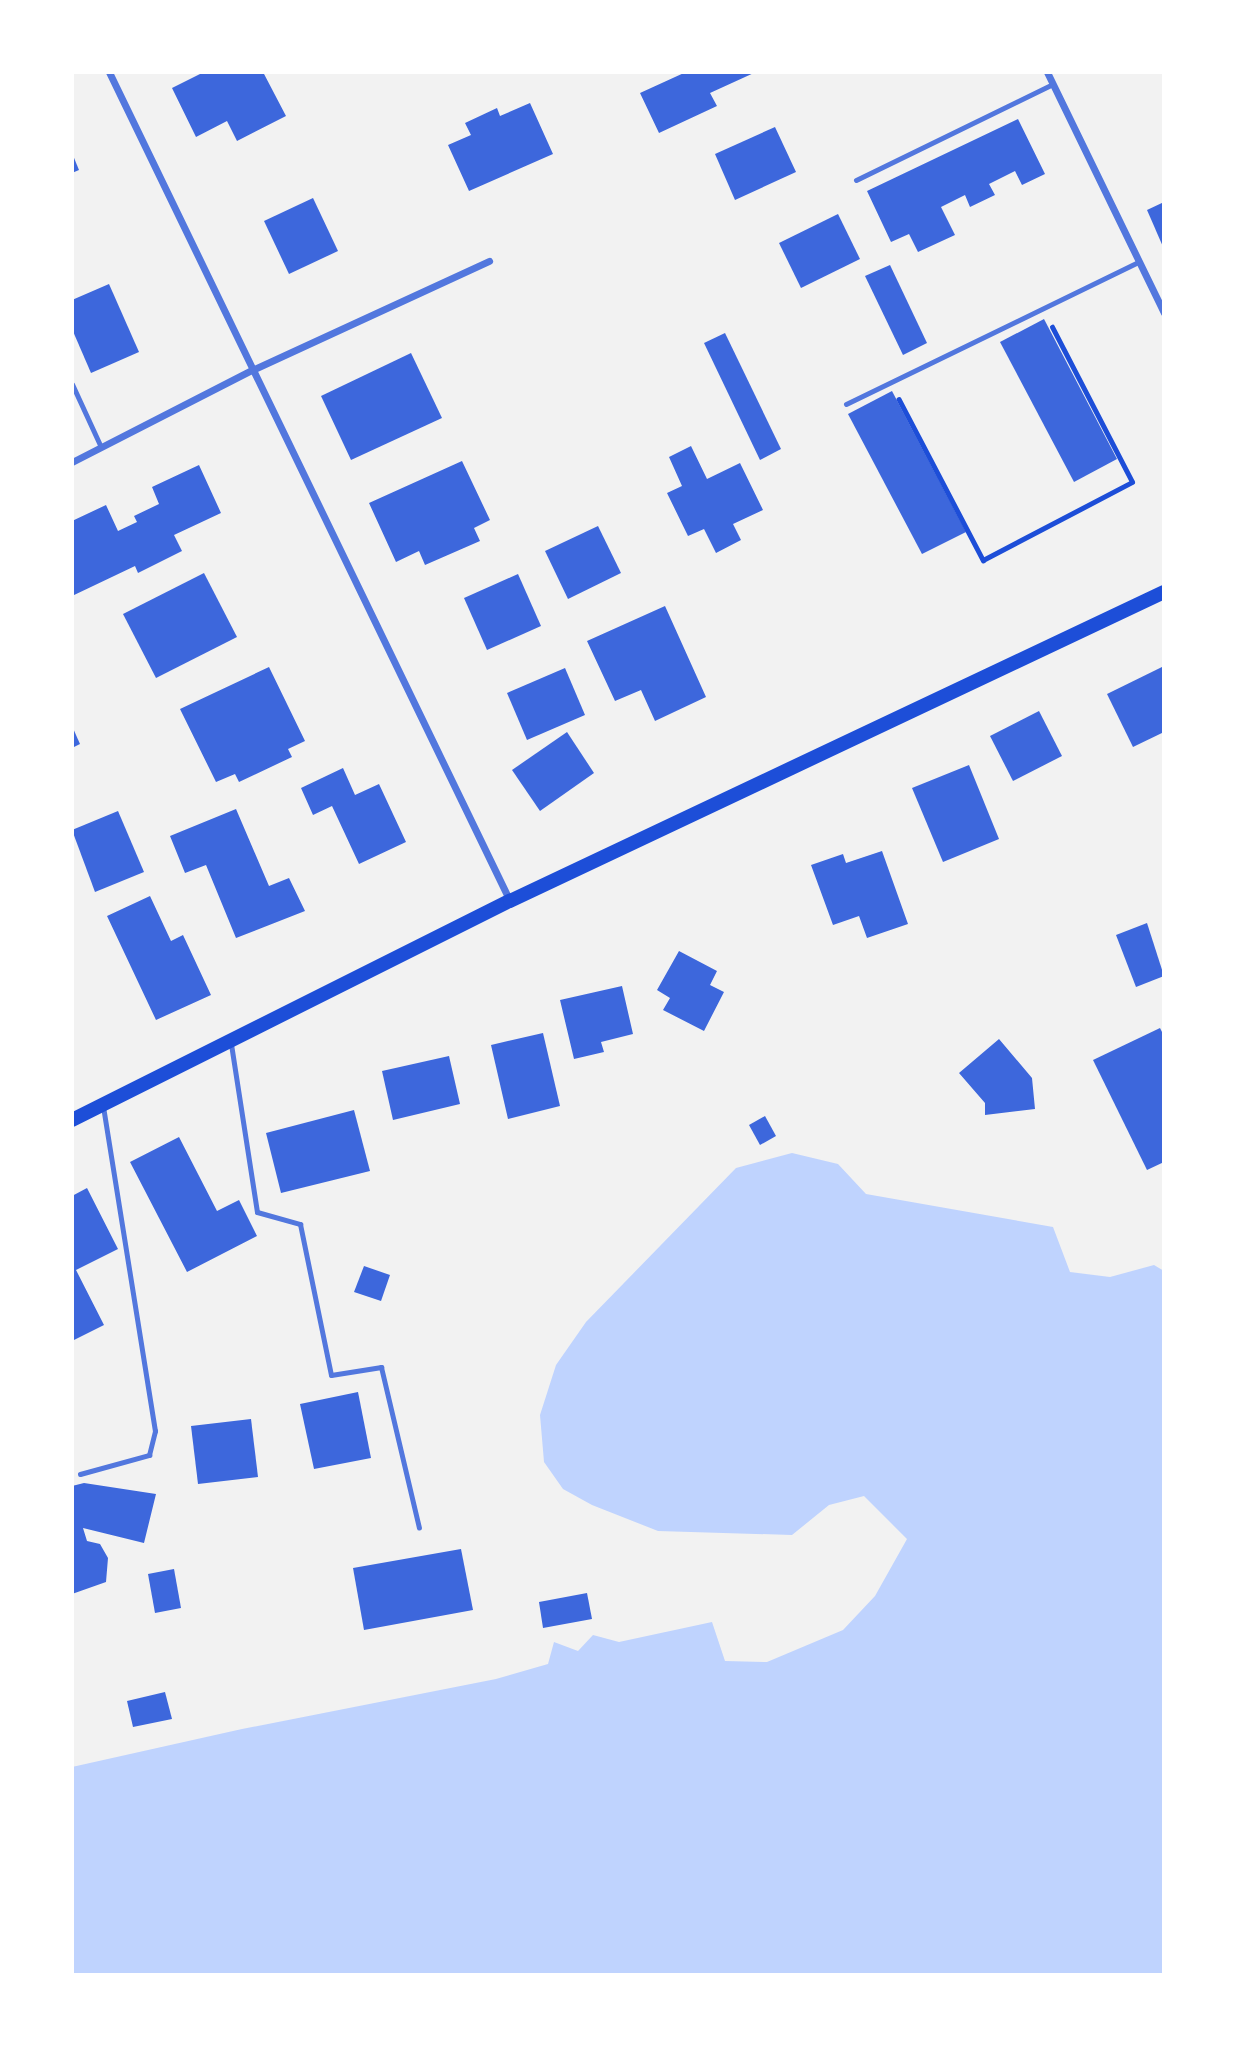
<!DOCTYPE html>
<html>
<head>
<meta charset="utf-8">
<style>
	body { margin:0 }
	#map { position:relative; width:1236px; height:2047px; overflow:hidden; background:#f2f2f2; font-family:Karla,sans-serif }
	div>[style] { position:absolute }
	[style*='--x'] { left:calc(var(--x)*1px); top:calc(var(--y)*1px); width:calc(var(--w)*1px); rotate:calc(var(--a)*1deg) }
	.water>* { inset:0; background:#bfd3fe }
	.building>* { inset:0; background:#3d67dc }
	.path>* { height:4.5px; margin:-2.25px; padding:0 2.25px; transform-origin:2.25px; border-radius:2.25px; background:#1d4ed8 }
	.service>* { height:5px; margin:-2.5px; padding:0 2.5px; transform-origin:2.5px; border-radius:2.5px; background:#5277de }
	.minor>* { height:7px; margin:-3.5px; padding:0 3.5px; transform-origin:3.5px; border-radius:3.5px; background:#5277de }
	.secondary>* { height:14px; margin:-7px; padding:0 7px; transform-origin:7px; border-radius:7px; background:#1d4ed8 }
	span { translate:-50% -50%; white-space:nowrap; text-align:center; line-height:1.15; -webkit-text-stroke:5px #fff; paint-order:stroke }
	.frame { position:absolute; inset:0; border:74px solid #fff; pointer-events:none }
</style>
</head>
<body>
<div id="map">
	<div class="water">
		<div style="clip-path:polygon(792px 1153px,838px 1164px,866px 1194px,1053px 1227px,1070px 1272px,1110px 1277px,1154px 1265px,1164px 1271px,1164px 1975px,72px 1975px,72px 1767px,242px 1729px,496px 1679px,548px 1664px,554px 1642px,578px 1651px,593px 1635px,619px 1642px,712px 1622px,725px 1661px,767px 1662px,843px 1630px,875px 1596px,907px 1539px,864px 1496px,829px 1505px,792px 1535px,658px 1531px,592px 1505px,563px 1489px,544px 1462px,540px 1415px,556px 1365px,586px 1322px,736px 1168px)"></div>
	</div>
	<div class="building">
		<div style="clip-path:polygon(204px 72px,263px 72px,286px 116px,237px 141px,227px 121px,196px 137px,172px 88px)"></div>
		<div style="clip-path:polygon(686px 72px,756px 72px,710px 93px,717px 106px,659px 133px,640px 93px)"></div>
		<div style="clip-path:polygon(530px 103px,553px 154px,469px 191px,448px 145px,471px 135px,465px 123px,497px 108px,500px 116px)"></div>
		<div style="clip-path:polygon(1018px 119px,1045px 174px,1022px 185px,1015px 171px,989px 184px,995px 195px,970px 207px,965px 195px,941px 207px,955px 235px,918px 252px,909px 234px,891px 242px,867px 191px)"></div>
		<div style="clip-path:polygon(775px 127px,796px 172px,735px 200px,715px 154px)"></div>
		<div style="clip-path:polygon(72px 153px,79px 170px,72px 173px)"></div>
		<div style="clip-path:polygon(313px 198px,338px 251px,289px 274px,264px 221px)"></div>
		<div style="clip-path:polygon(1164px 202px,1164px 249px,1147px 210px)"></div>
		<div style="clip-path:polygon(838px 214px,860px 259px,801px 288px,779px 243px)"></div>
		<div style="clip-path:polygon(890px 265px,927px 343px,903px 355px,865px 276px)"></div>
		<div style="clip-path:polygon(109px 284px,139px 352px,91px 373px,72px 329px,72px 300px)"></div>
		<div style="clip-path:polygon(1044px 319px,1117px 459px,1074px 482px,1000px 342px)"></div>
		<div style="clip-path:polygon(725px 333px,781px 449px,760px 460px,704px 343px)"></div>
		<div style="clip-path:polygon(411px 353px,442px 418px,351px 460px,321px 396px)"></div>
		<div style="clip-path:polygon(892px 391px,966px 532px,922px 554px,848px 414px)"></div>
		<div style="clip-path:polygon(691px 446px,707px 479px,740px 463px,763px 510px,733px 524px,741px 540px,716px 553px,704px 529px,688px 536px,667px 493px,682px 486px,669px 457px)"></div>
		<div style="clip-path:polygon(462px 461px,490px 520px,474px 528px,480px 541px,425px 565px,419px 551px,396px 562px,369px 503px)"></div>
		<div style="clip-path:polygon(199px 465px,221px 513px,174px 535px,182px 551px,138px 573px,135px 566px,72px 596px,72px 521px,106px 505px,118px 531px,137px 522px,134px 516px,159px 504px,152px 487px)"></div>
		<div style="clip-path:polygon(598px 526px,621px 573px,568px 599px,545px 551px)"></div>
		<div style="clip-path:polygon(204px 573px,237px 637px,156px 678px,123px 614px)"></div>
		<div style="clip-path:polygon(518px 574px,541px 626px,487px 650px,464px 598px)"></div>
		<div style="clip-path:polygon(665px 606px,706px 697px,655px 721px,641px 690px,615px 701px,587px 641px)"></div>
		<div style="clip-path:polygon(1164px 666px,1164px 732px,1133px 747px,1107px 694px)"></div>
		<div style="clip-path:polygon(269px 667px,305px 741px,288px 749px,292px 757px,239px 782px,235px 774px,216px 782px,180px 709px)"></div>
		<div style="clip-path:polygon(565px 668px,585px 715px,527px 740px,507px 693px)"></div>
		<div style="clip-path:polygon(1039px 711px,1062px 756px,1013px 781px,990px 736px)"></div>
		<div style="clip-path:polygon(72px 726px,80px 744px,72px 748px)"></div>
		<div style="clip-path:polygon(567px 732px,594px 773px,540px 811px,512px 770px)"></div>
		<div style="clip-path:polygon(969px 765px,999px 839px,943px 862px,912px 788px)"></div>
		<div style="clip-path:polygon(343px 768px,355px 795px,379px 784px,406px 842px,359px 864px,332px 806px,313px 815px,301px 788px)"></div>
		<div style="clip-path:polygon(236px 809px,269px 886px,289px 878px,305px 911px,236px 938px,206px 865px,185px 873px,170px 836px)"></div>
		<div style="clip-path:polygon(118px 811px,144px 872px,95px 892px,72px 830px)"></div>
		<div style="clip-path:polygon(882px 851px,908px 924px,867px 938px,859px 916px,833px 925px,811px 865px,843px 854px,846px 863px)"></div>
		<div style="clip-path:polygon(150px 896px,171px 941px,183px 935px,211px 995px,156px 1020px,107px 916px)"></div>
		<div style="clip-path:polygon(1147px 923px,1164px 976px,1136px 987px,1116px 935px)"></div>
		<div style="clip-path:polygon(679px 951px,717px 971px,710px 985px,724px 992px,704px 1031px,663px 1010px,670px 998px,657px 990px)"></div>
		<div style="clip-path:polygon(622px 986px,633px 1034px,601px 1042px,604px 1052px,574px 1059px,560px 1000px)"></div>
		<div style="clip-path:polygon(1160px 1028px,1164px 1036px,1164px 1162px,1147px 1170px,1093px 1060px)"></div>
		<div style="clip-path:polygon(543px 1033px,560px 1106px,508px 1119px,491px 1045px)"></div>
		<div style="clip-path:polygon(999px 1039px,1032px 1078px,1035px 1109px,985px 1115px,985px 1103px,959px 1073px)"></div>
		<div style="clip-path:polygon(449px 1056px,460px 1104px,393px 1120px,382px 1071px)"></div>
		<div style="clip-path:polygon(354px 1110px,370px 1171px,281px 1193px,266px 1133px)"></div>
		<div style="clip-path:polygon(765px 1116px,776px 1136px,760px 1145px,749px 1125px)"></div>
		<div style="clip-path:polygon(179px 1137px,217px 1211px,239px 1200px,257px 1236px,187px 1272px,130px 1162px)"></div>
		<div style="clip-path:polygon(87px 1188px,118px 1249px,76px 1270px,104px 1325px,72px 1341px,72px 1196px)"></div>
		<div style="clip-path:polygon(364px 1266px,390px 1275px,381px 1301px,354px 1292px)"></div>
		<div style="clip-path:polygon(358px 1392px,371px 1458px,314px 1469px,300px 1404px)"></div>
		<div style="clip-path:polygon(251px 1419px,258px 1477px,198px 1484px,191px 1426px)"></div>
		<div style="clip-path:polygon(84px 1483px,156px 1494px,144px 1543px,83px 1528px,87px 1541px,100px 1544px,108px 1558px,106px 1582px,72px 1594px,72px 1486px)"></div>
		<div style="clip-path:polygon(461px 1549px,473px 1610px,364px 1630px,353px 1568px)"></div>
		<div style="clip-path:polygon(174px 1569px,181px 1608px,155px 1613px,148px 1574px)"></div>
		<div style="clip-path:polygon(587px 1593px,592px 1619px,543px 1628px,539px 1602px)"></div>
		<div style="clip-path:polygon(165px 1692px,172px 1719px,133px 1727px,127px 1701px)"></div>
	</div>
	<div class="path">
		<div style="--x:899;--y:399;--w:182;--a:62.4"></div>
		<div style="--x:983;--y:560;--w:168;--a:-27.6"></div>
		<div style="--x:1132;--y:482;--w:174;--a:-117.3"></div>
	</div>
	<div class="service">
		<div style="--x:856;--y:180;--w:219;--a:-26"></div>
		<div style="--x:72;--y:384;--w:69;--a:65.3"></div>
		<div style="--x:846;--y:404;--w:326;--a:-25.9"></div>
		<div style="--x:231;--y:1044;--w:170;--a:81.2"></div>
		<div style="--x:257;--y:1212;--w:45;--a:15.6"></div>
		<div style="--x:300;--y:1224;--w:154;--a:78.4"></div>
		<div style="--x:331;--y:1375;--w:51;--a:-9.1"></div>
		<div style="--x:381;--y:1367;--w:165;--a:76.7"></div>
		<div style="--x:80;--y:1474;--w:72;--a:-15.4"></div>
		<div style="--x:149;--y:1455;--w:25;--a:-76"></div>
		<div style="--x:155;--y:1431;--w:327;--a:-99.1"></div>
	</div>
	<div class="minor">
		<div style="--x:109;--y:72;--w:921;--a:64.19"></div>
		<div style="--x:1047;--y:72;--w:268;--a:64.1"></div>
		<div style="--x:72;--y:462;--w:202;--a:-27.1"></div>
		<div style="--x:252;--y:370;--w:261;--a:-24.7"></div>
	</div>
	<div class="secondary">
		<div style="--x:72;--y:1120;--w:490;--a:-26.6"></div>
		<div style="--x:510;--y:901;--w:723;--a:-25.29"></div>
	</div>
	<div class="frame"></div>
</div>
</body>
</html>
